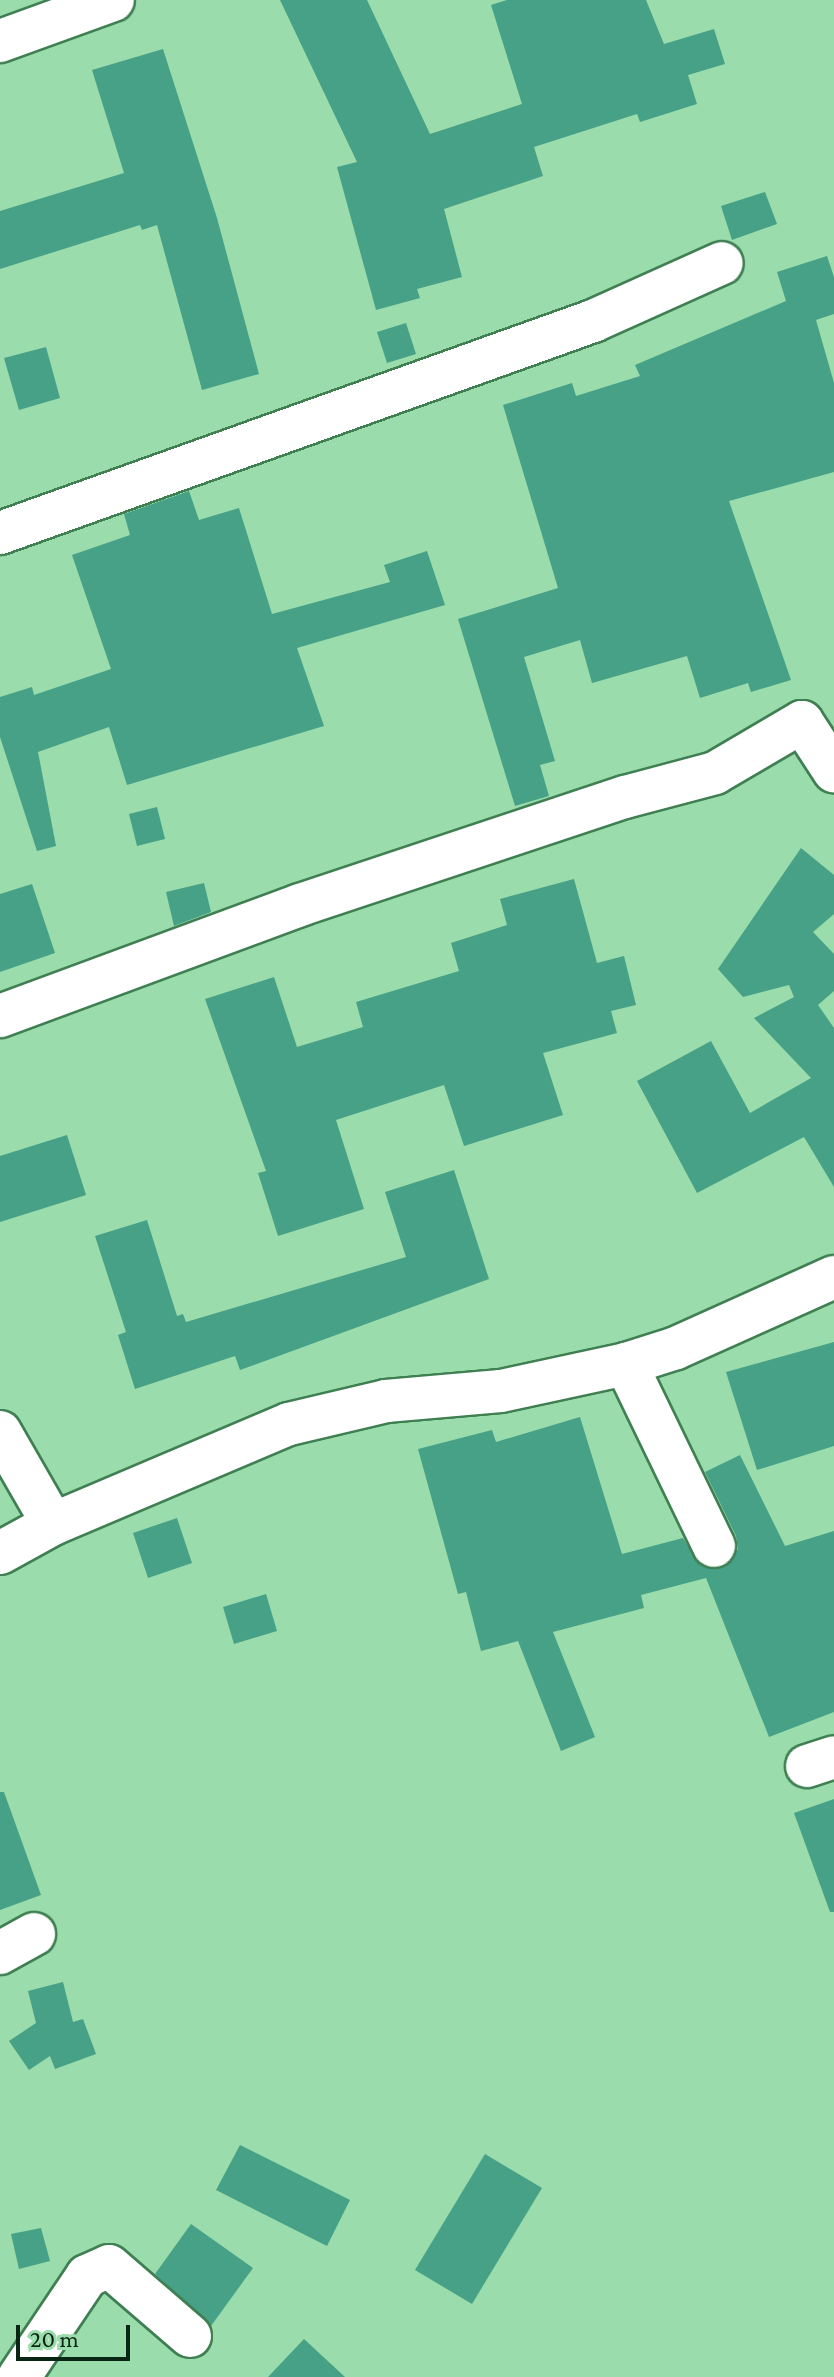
<!DOCTYPE html>
<html>
<head>
<meta charset="utf-8">
<style>
	body { margin:0 }
	#map { position:relative; width:834px; height:2377px; overflow:hidden; background:#9adcab; font-family:"Crimson Pro",serif }
	div>[style] { position:absolute }
	[style*='--x'] { left:calc(var(--x)*1px); top:calc(var(--y)*1px); width:calc(var(--w)*1px); rotate:calc(var(--a)*1deg) }
	.building>* { inset:0; background:#46a187 }
	.roads { filter:drop-shadow(2px 0 #3f7f52) drop-shadow(-2px 0 #3f7f52) drop-shadow(0 2px #3f7f52) drop-shadow(0 -2px #3f7f52) }
	.minor>* { height:42px; margin:-21px; padding:0 21px; transform-origin:21px; border-radius:21px; background:#fff }
	span { translate:-50% -50%; white-space:nowrap; text-align:center; line-height:1.15; -webkit-text-stroke:8px #9adcab; paint-order:stroke }
	.scale { position:absolute; left:16px; top:2325px; width:114px; height:36px; box-sizing:border-box; border:4px solid #0a2513; border-top:0; padding-left:10px; font-size:24px; line-height:28px; white-space:nowrap; color:#0a2513; -webkit-text-stroke:6px #9adcab; paint-order:stroke }
</style>
</head>
<body>
<div id="map">
	<div class="building">
		<div style="clip-path:polygon(280px 0,367px 0,430px 134px,522px 104px,491px 5px,507px 0,646px 0,664px 44px,714px 29px,725px 64px,688px 75px,697px 104px,640px 122px,637px 114px,534px 147px,543px 176px,444px 209px,462px 277px,417px 289px,420px 298px,376px 310px,337px 167px,357px 162px)"></div>
		<div style="clip-path:polygon(163px 49px,217px 218px,259px 374px,202px 390px,157px 225px,142px 230px,140px 225px,0 269px,0 211px,124px 173px,92px 70px)"></div>
		<div style="clip-path:polygon(765px 192px,777px 224px,732px 240px,721px 206px)"></div>
		<div style="clip-path:polygon(827px 256px,834px 277px,834px 314px,816px 320px,834px 383px,834px 472px,729px 501px,791px 680px,751px 692px,748px 683px,700px 698px,687px 656px,592px 683px,580px 640px,524px 657px,555px 761px,540px 765px,549px 796px,515px 806px,458px 619px,558px 588px,503px 405px,572px 383px,576px 396px,640px 376px,635px 365px,786px 301px,777px 272px)"></div>
		<div style="clip-path:polygon(406px 323px,416px 354px,387px 363px,377px 332px)"></div>
		<div style="clip-path:polygon(46px 347px,60px 398px,19px 410px,4px 358px)"></div>
		<div style="clip-path:polygon(189px 491px,199px 520px,239px 508px,272px 614px,390px 582px,384px 565px,427px 551px,445px 605px,297px 648px,324px 726px,127px 785px,109px 727px,38px 752px,56px 846px,37px 851px,0 737px,0 697px,32px 687px,34px 695px,111px 669px,72px 555px,130px 535px,124px 514px)"></div>
		<div style="clip-path:polygon(157px 807px,165px 839px,137px 846px,129px 814px)"></div>
		<div style="clip-path:polygon(801px 848px,834px 875px,834px 914px,813px 932px,834px 954px,834px 991px,818px 1005px,834px 1028px,834px 1187px,804px 1137px,697px 1193px,637px 1081px,711px 1041px,750px 1113px,811px 1078px,754px 1018px,794px 997px,789px 985px,743px 997px,718px 969px)"></div>
		<div style="clip-path:polygon(574px 879px,597px 963px,624px 956px,636px 1005px,611px 1011px,617px 1033px,543px 1053px,563px 1115px,464px 1146px,444px 1085px,336px 1120px,364px 1209px,278px 1236px,258px 1173px,266px 1171px,205px 999px,274px 977px,297px 1047px,363px 1027px,356px 1002px,459px 971px,451px 943px,507px 925px,500px 899px)"></div>
		<div style="clip-path:polygon(204px 883px,211px 912px,174px 926px,166px 892px)"></div>
		<div style="clip-path:polygon(32px 884px,55px 953px,0 972px,0 894px)"></div>
		<div style="clip-path:polygon(67px 1135px,86px 1195px,0 1222px,0 1156px)"></div>
		<div style="clip-path:polygon(454px 1170px,489px 1279px,240px 1370px,235px 1356px,135px 1389px,118px 1335px,126px 1332px,95px 1236px,147px 1220px,177px 1316px,183px 1314px,186px 1322px,406px 1257px,385px 1192px)"></div>
		<div style="clip-path:polygon(834px 1342px,834px 1446px,757px 1470px,726px 1372px)"></div>
		<div style="clip-path:polygon(580px 1417px,622px 1554px,683px 1538px,700px 1565px,725px 1567px,738px 1549px,736px 1536px,705px 1472px,740px 1455px,785px 1546px,834px 1531px,834px 1712px,769px 1737px,706px 1578px,641px 1595px,644px 1608px,553px 1632px,595px 1737px,561px 1751px,518px 1641px,481px 1651px,466px 1592px,458px 1594px,418px 1449px,492px 1430px,496px 1442px)"></div>
		<div style="clip-path:polygon(177px 1518px,192px 1563px,148px 1578px,133px 1533px)"></div>
		<div style="clip-path:polygon(266px 1594px,277px 1631px,234px 1644px,223px 1607px)"></div>
		<div style="clip-path:polygon(0 1792px,4px 1792px,41px 1895px,0 1910px)"></div>
		<div style="clip-path:polygon(834px 1799px,834px 1912px,830px 1912px,794px 1813px)"></div>
		<div style="clip-path:polygon(63px 1982px,73px 2022px,83px 2019px,96px 2054px,55px 2069px,50px 2056px,29px 2070px,9px 2041px,36px 2023px,28px 1991px)"></div>
		<div style="clip-path:polygon(240px 2145px,350px 2200px,327px 2246px,216px 2190px)"></div>
		<div style="clip-path:polygon(485px 2154px,542px 2188px,472px 2304px,415px 2270px)"></div>
		<div style="clip-path:polygon(191px 2224px,253px 2268px,211px 2326px,155px 2274px)"></div>
		<div style="clip-path:polygon(41px 2228px,50px 2261px,19px 2269px,11px 2234px)"></div>
		<div style="clip-path:polygon(304px 2339px,345px 2377px,268px 2377px)"></div>
	</div>
	<div class="roads">
		<div class="minor">
			<div style="--x:0;--y:41;--w:120;--a:-19.9"></div>
			<div style="--x:0;--y:533;--w:630;--a:-19.67"></div>
			<div style="--x:593;--y:321;--w:141;--a:-24.2"></div>
			<div style="--x:0;--y:1016;--w:320;--a:-20.3"></div>
			<div style="--x:300;--y:905;--w:342;--a:-18.4"></div>
			<div style="--x:625;--y:797;--w:93;--a:-14.9"></div>
			<div style="--x:715;--y:773;--w:101;--a:-30.4"></div>
			<div style="--x:802;--y:722;--w:59;--a:56.9"></div>
			<div style="--x:626;--y:1364;--w:202;--a:64.2"></div>
			<div style="--x:0;--y:1432;--w:106;--a:60.1"></div>
			<div style="--x:0;--y:1553;--w:60;--a:-28.7"></div>
			<div style="--x:53;--y:1524;--w:256;--a:-23"></div>
			<div style="--x:289;--y:1424;--w:100;--a:-13.3"></div>
			<div style="--x:386;--y:1401;--w:115;--a:-5"></div>
			<div style="--x:501;--y:1391;--w:128;--a:-12.2"></div>
			<div style="--x:626;--y:1364;--w:52;--a:-17.7"></div>
			<div style="--x:676;--y:1348;--w:173;--a:-24.2"></div>
			<div style="--x:807;--y:1766;--w:28;--a:-18"></div>
			<div style="--x:0;--y:1953;--w:39;--a:-29"></div>
			<div style="--x:19;--y:2377;--w:122;--a:-56"></div>
			<div style="--x:87;--y:2276;--w:24;--a:-24"></div>
			<div style="--x:109;--y:2266;--w:107;--a:40.8"></div>
		</div>
	</div>
	<div class="scale">20 m</div>
</div>
</body>
</html>
